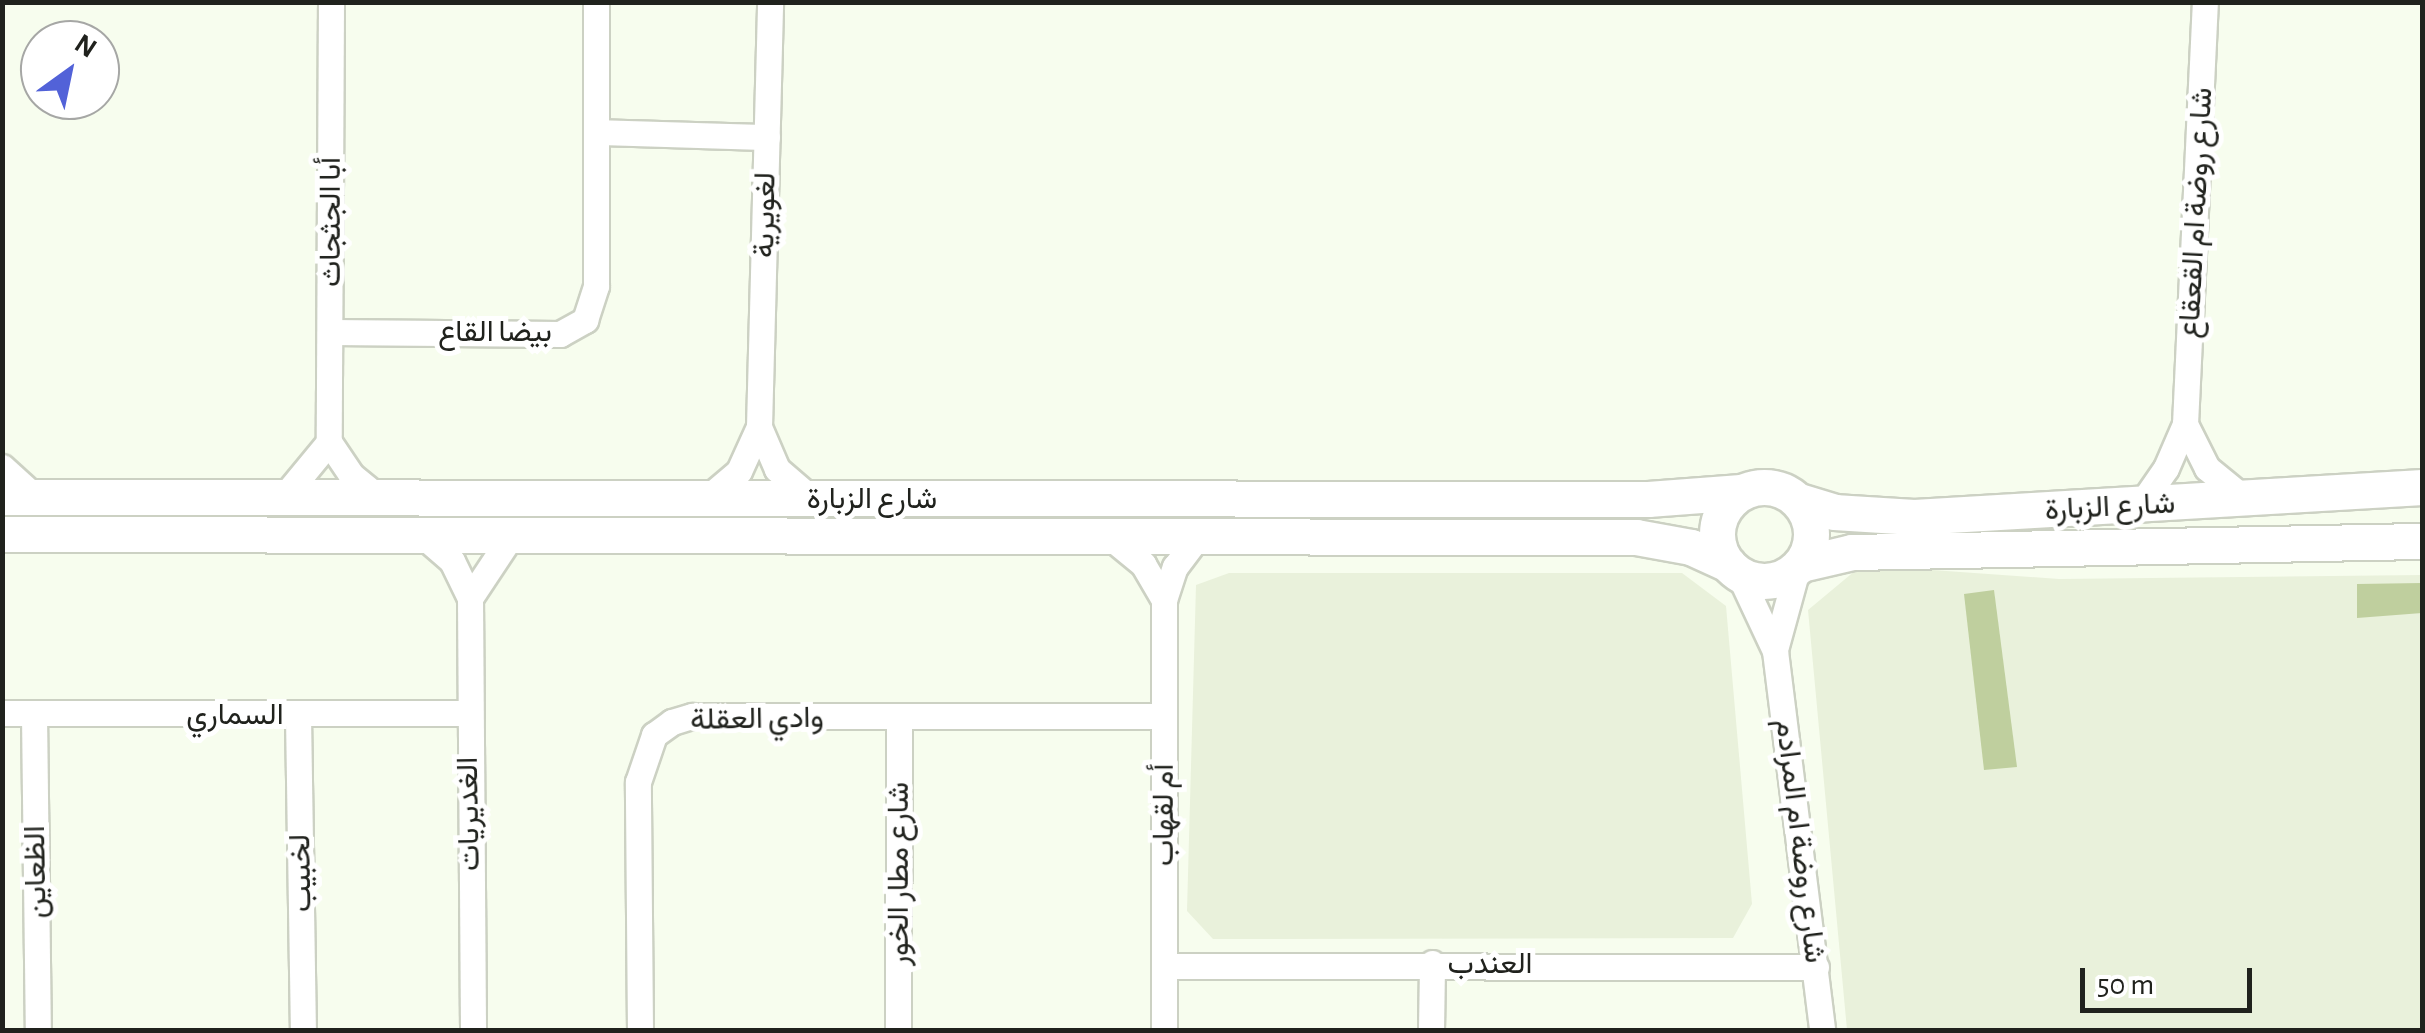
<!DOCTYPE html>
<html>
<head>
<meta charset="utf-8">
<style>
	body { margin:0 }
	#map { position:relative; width:2425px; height:1033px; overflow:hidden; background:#f7fdee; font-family:"Alegreya Sans",Vazirmatn,sans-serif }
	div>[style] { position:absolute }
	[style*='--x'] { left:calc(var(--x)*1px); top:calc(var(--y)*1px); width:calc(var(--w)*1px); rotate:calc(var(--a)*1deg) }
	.built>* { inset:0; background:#e9f1db }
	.green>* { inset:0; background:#bfcf9e }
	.roads { filter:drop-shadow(2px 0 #ccd1c3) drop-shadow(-2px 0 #ccd1c3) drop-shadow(0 2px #ccd1c3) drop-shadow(0 -2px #ccd1c3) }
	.street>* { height:25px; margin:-12.5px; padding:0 12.5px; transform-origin:12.5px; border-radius:12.5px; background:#fff }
	.secondary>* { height:35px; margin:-17.5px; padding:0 17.5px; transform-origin:17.5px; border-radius:17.5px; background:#fff }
	.secondary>.ring { margin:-17.5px; padding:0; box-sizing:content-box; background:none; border:35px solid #fff; border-radius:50% }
	span { translate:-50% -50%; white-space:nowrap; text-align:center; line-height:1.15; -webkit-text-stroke:10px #fff; paint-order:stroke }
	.street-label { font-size:30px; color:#20221d }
	.frame { position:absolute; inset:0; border:5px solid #20221d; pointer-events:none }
	.north { position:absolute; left:20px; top:20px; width:100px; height:100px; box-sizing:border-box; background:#fff; border:2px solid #a6a7a5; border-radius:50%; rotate:33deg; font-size:28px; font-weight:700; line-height:40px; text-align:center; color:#20221d }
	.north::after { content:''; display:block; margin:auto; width:35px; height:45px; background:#5262d8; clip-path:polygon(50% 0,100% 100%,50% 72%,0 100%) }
	.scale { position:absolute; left:2080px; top:968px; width:172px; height:45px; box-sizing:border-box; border:5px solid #20221d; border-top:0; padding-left:12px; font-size:30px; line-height:35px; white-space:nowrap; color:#20221d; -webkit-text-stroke:8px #fff; paint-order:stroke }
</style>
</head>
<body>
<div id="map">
	<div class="built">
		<div style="clip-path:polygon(1862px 565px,2059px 579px,2422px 575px,2422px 1030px,1847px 1030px,1808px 610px)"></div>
		<div style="clip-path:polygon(1229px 573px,1682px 573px,1726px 606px,1752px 904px,1733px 938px,1213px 939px,1187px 911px,1196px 585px)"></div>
	</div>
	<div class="green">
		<div style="clip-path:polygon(2422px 583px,2422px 613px,2357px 618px,2357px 584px)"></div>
		<div style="clip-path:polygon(1994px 590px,2017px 767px,1984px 770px,1964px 594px)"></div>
	</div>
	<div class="roads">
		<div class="street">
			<div style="--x:331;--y:2;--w:440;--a:90.3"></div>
			<div style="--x:329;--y:442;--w:40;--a:56"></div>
			<div style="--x:351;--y:475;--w:40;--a:39"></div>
			<div style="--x:597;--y:132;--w:170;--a:1.7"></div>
			<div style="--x:330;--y:332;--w:230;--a:0.5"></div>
			<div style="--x:560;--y:334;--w:29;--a:-29"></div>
			<div style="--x:585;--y:320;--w:36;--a:-72"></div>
			<div style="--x:596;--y:286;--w:284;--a:-90"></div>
			<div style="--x:2185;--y:424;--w:49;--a:63.4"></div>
			<div style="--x:2207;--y:468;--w:49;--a:39.2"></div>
			<div style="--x:759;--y:427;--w:46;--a:66.8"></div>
			<div style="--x:777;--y:469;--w:46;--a:40.6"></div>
			<div style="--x:2;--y:467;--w:43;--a:42.2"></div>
			<div style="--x:282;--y:499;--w:74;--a:-50.5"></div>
			<div style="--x:706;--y:499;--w:43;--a:-40.3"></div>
			<div style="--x:739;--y:471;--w:48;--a:-65.6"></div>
			<div style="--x:759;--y:427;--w:425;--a:-88.5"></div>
			<div style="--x:2139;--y:507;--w:47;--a:-55.3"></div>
			<div style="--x:2166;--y:468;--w:48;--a:-66.6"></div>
			<div style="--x:2185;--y:424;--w:422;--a:-87.3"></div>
			<div style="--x:421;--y:534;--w:41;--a:41.1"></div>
			<div style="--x:452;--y:561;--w:41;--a:64.1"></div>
			<div style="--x:470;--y:598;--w:432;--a:89.6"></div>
			<div style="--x:1110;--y:537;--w:43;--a:39.3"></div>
			<div style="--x:1143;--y:564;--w:42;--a:59.7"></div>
			<div style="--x:1739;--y:574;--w:85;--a:64.9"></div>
			<div style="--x:1775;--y:651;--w:382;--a:82.9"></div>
			<div style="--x:470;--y:598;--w:78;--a:-56.5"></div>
			<div style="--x:1776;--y:646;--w:80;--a:-74.7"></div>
			<div style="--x:2;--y:713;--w:465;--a:0"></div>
			<div style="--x:34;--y:714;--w:316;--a:89.3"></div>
			<div style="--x:298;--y:716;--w:314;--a:89.1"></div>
			<div style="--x:1164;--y:966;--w:652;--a:0.09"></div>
			<div style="--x:640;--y:1030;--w:248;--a:-90.5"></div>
			<div style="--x:638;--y:782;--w:50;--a:-71.2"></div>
			<div style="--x:654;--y:735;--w:22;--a:-36"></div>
			<div style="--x:672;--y:722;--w:21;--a:-17"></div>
			<div style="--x:692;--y:716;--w:472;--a:0"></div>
			<div style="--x:898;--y:1030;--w:313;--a:-89.8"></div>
			<div style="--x:1164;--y:1030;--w:430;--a:-90"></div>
			<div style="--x:1164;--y:600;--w:35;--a:-72"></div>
			<div style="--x:1175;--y:567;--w:36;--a:-53"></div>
			<div style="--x:1431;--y:1030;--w:67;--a:-89.1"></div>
		</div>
		<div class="secondary">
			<div class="ring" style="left:1717px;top:487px;width:59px;height:59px"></div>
			<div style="--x:2;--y:497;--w:1646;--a:0.07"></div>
			<div style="--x:1648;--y:499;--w:93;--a:-4.3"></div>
			<div style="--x:1799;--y:501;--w:37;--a:17"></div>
			<div style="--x:1834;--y:512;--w:80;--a:3.6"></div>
			<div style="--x:1914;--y:517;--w:509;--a:-3.38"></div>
			<div style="--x:2;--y:534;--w:1634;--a:0.11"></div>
			<div style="--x:1636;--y:537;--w:56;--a:10.3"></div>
			<div style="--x:1691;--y:547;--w:41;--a:24.7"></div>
			<div style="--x:1801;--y:564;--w:52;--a:-13.2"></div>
			<div style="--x:1852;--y:552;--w:570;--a:-1.11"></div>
		</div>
	</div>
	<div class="street-label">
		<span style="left:2196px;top:213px;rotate:-87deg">شارع روضة ام القعقاع</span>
		<span style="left:765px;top:215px;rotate:-89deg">لغويرية</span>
		<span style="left:331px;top:222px;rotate:-90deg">أبا الجثجاث</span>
		<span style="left:495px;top:332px">بيضا القاع</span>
		<span style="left:872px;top:499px">شارع الزبارة</span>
		<span style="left:2110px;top:507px;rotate:-3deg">شارع الزبارة</span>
		<span style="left:235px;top:715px">السماري</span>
		<span style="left:757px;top:719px;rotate:-1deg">وادي العقلة</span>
		<span style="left:469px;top:814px;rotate:-91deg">الغديريات</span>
		<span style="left:1164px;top:815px;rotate:-90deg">أم لقهاب</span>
		<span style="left:1800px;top:841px;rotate:83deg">شارع روضة ام المرادم</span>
		<span style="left:36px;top:872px;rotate:-91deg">الظعاين</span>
		<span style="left:301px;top:873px;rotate:-91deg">لخبيب</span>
		<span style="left:899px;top:874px;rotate:-90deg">شارع مطار الخور</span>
		<span style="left:1490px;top:964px">العندب</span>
	</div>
	<div class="frame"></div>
	<div class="north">N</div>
	<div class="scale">50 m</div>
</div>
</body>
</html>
